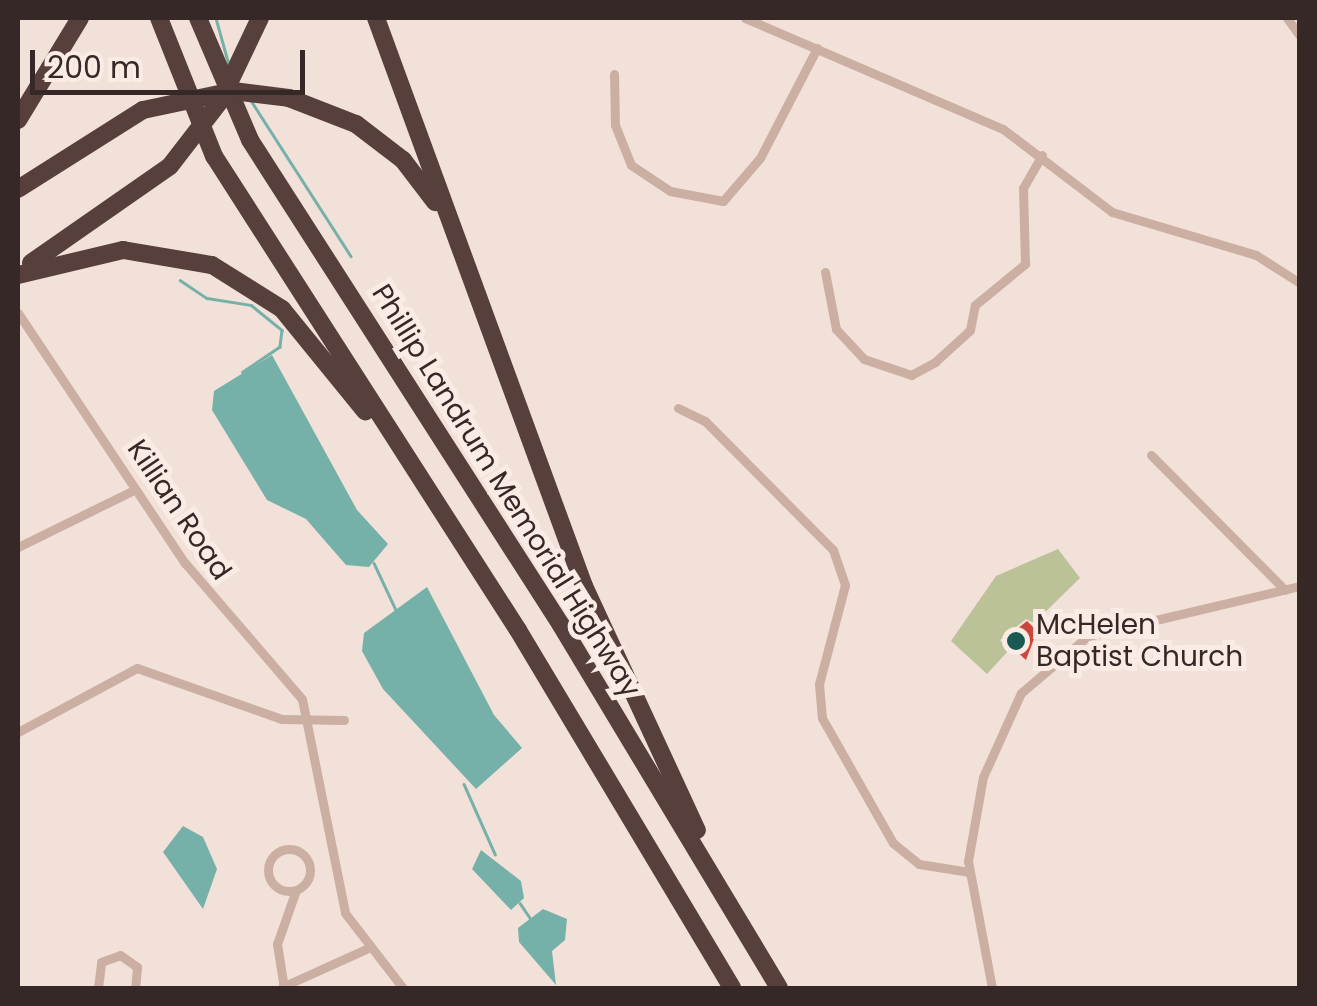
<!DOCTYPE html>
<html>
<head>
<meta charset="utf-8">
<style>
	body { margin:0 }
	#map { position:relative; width:1317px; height:1006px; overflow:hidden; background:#f2e1d8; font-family:Poppins,sans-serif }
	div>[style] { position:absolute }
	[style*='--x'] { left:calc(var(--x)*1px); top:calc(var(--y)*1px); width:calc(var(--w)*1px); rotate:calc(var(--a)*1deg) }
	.green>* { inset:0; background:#bbc297 }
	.water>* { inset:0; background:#76b1a9 }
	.stream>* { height:2.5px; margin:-1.25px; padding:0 1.25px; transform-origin:1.25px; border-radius:1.25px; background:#76b1a9 }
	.building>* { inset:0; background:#cc463c }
	.street>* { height:9px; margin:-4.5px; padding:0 4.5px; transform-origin:4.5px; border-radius:4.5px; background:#cbafa3 }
	.street>.ring { margin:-4.5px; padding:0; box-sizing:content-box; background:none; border:9px solid #cbafa3; border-radius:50% }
	.highway>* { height:18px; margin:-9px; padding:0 9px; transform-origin:9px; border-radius:9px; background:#57403c }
	.dots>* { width:28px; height:28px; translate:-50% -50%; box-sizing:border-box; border:5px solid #faece4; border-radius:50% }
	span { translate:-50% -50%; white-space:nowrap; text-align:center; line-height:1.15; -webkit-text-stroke:10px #faece4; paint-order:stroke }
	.street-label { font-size:28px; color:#362826 }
	.poi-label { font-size:28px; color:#362826 }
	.left { translate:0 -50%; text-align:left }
	.frame { position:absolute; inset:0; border:20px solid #362826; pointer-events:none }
	.scale { position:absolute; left:30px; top:50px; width:275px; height:45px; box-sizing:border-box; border:5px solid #362826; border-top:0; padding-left:12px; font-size:30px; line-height:35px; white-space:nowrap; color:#362826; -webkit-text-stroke:8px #faece4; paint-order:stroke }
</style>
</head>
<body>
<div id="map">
	<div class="green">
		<div style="clip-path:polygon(1058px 549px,1080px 578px,1034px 623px,1026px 619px,1000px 640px,1009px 650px,987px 674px,951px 641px,996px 576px)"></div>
	</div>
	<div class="water">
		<div style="clip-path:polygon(272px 355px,357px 510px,388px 544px,369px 567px,346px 565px,306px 519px,267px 500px,212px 410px,214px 391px)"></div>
		<div style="clip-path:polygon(427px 587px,494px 715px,522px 748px,476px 789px,383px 689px,362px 651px,364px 633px)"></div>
		<div style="clip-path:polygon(183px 826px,203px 837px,217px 869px,203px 909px,163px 852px)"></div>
		<div style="clip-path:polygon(481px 850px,521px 881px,524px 898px,511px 910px,472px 869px)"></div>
		<div style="clip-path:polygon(543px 909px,567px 919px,565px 940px,552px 951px,556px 985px,519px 942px,518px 928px)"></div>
	</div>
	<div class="stream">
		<div style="--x:216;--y:18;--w:49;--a:74.5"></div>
		<div style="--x:252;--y:102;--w:183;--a:57.3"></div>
		<div style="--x:180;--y:280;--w:32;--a:34"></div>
		<div style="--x:207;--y:298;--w:45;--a:9"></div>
		<div style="--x:251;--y:305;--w:40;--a:39"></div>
		<div style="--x:282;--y:330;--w:17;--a:97"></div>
		<div style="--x:280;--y:347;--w:45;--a:146"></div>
		<div style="--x:374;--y:563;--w:52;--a:64.9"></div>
		<div style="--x:464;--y:784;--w:77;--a:66.1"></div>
		<div style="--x:520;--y:903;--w:18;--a:56"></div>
	</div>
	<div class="building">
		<div style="clip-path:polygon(1027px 621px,1037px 631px,1026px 660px,1004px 640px)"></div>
	</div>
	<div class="street">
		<div style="--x:745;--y:18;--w:281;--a:23.3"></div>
		<div style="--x:1003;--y:129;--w:137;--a:37.3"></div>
		<div style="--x:1112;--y:212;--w:150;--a:16.6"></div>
		<div style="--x:1256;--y:255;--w:52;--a:32.5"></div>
		<div style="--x:1287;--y:18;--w:22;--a:54"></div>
		<div style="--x:614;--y:74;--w:51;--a:88.9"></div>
		<div style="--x:615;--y:125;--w:43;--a:68.2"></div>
		<div style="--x:631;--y:165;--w:47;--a:33.7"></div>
		<div style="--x:670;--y:191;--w:54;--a:10.7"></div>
		<div style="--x:723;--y:201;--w:57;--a:-49.3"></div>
		<div style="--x:760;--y:158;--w:124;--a:-62.6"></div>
		<div style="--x:825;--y:272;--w:58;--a:79.1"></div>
		<div style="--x:836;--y:329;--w:41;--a:47"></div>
		<div style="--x:864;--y:359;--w:50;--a:18.8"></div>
		<div style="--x:911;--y:375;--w:27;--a:-28"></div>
		<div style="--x:935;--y:362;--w:47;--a:-42.4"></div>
		<div style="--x:970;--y:330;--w:25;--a:-79"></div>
		<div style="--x:975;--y:305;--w:65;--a:-39.4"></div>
		<div style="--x:1025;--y:264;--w:76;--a:-91.5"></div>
		<div style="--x:1023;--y:188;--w:38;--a:-60"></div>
		<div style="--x:18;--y:313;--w:301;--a:56.3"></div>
		<div style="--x:185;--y:563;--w:179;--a:49.3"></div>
		<div style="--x:302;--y:699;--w:218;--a:78.6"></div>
		<div style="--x:345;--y:913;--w:95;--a:52.3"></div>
		<div style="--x:678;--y:408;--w:30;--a:26"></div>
		<div style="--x:705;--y:421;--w:182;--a:45.2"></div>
		<div style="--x:833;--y:550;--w:37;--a:71"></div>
		<div style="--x:845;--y:585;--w:102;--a:104.7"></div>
		<div style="--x:819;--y:684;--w:34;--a:85"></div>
		<div style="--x:822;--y:718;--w:144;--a:60.4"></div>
		<div style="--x:893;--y:843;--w:33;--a:39"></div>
		<div style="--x:919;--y:864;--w:51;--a:9.1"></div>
		<div style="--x:1151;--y:455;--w:190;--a:45.2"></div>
		<div style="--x:18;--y:547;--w:131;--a:-26.2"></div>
		<div style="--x:18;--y:732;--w:135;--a:-28.3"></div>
		<div style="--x:137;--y:668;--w:154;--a:19.4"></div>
		<div style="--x:282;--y:719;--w:62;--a:0.9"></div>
		<div class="ring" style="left:268px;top:849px;width:33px;height:33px"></div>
		<div style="--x:282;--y:987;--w:92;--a:-24.3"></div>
		<div style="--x:98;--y:988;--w:26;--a:-83"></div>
		<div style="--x:101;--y:962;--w:20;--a:-20"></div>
		<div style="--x:120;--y:955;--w:21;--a:35"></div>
		<div style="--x:137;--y:967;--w:21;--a:95"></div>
		<div style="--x:284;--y:988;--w:45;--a:-99"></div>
		<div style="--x:277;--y:944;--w:57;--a:-70.6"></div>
		<div style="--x:992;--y:988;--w:129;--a:-100.7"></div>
		<div style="--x:968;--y:861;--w:85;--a:-79.9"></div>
		<div style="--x:983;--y:777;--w:92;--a:-65.7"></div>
		<div style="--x:1021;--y:693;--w:88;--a:-40.4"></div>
		<div style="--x:1088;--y:636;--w:218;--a:-13.3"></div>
	</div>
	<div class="highway">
		<div style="--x:159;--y:18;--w:149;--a:68.3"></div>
		<div style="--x:214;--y:156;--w:563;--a:57.33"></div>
		<div style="--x:518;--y:630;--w:417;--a:59.1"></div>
		<div style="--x:198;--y:18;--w:133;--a:66.9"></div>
		<div style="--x:250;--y:140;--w:576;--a:57.33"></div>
		<div style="--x:561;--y:625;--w:423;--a:59"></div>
		<div style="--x:376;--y:18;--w:605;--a:69.89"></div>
		<div style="--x:584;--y:586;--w:269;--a:65.2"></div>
		<div style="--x:18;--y:120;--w:119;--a:-58.7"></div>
		<div style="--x:18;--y:189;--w:148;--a:-32.3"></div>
		<div style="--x:143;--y:110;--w:92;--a:-11.9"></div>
		<div style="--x:233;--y:91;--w:56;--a:7.1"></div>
		<div style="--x:289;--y:98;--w:72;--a:21.2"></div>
		<div style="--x:356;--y:124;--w:59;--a:37.5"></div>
		<div style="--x:403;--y:160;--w:53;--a:52.7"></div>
		<div style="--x:31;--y:263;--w:169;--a:-34.9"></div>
		<div style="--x:170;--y:166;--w:83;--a:-52.3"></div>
		<div style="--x:221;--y:100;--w:91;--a:-64.6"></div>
		<div style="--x:18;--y:275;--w:108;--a:-13.4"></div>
		<div style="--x:123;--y:250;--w:90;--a:9.6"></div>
		<div style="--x:212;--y:265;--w:83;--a:32.2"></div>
		<div style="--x:282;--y:309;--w:132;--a:50.9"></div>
	</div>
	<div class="dots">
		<div style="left:1016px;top:641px;background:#195952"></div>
	</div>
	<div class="street-label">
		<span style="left:506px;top:491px;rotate:58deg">Phillip Landrum Memorial Highway</span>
		<span style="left:179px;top:510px;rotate:56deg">Killian Road</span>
	</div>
	<div class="poi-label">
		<span class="left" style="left:1036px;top:641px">McHelen<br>Baptist Church</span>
	</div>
	<div class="frame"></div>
	<div class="scale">200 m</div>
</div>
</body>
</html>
